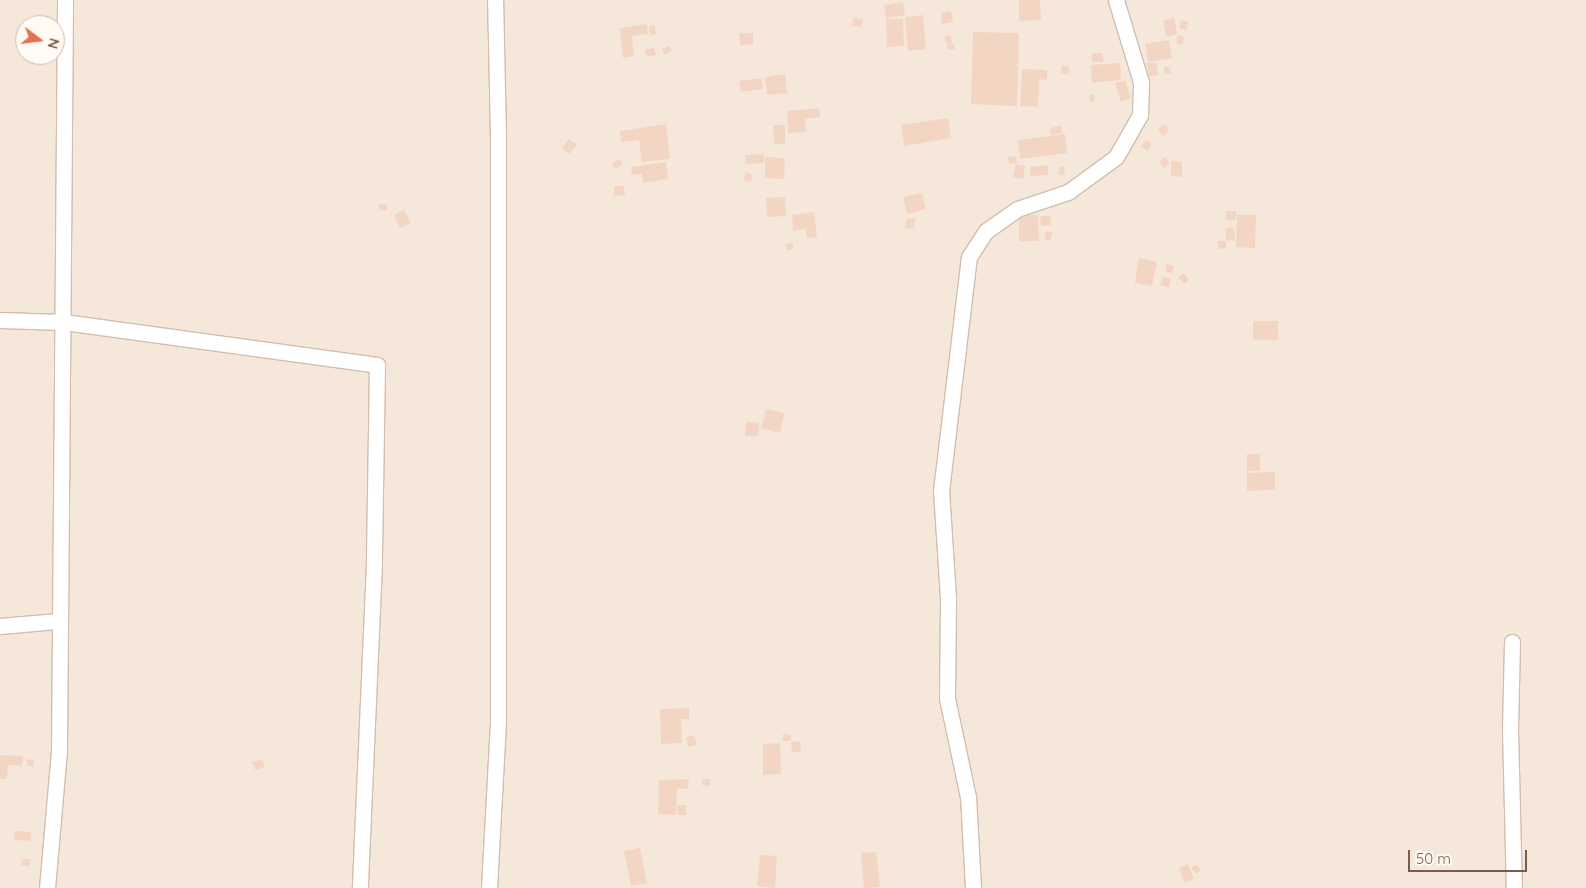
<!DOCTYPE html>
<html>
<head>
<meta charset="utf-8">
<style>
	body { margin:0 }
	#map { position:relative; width:1586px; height:888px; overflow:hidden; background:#fdf6ec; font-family:Quicksand,sans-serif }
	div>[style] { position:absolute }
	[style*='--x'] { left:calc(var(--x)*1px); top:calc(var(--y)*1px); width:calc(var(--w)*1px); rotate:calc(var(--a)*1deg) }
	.residential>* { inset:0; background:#f5e8da }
	.building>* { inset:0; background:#f3d5c3 }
	.roads { filter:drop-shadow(1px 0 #d1beb0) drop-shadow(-1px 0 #d1beb0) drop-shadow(0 1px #d1beb0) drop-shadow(0 -1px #d1beb0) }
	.minor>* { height:15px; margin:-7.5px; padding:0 7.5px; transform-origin:7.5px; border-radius:7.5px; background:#fff }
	span { translate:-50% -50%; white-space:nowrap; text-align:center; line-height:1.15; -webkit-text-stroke:5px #fffaf3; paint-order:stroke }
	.north { position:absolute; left:15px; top:15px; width:50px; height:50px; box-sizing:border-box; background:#fffaf3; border:1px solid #cabbb1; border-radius:50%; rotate:105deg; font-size:14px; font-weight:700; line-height:20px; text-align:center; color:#7a5c4d }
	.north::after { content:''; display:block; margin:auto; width:18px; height:22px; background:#e76f51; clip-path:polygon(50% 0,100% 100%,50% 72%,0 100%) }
	.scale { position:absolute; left:1408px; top:850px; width:119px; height:22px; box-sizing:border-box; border:2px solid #7a5c4d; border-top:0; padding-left:6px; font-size:15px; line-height:18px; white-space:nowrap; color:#7a5c4d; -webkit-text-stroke:4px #fffaf3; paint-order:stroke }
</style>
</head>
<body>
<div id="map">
	<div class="residential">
		<div style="clip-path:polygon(evenodd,0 0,1586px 0,1586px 888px,0 888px,0 0,25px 25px,55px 25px,55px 55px,25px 55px,25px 25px)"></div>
	</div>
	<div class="building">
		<div style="clip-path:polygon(1019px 0,1040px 0,1041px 20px,1019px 21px)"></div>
		<div style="clip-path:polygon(903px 2px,905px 15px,886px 18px,884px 5px)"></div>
		<div style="clip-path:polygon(951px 11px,953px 22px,942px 24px,941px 13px)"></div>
		<div style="clip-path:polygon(923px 15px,926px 49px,908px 51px,905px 17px)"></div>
		<div style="clip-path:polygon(854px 18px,863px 19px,861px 27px,852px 26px)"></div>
		<div style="clip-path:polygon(1174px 18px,1177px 34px,1166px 37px,1163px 20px)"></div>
		<div style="clip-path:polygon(886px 19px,903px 19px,904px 46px,887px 47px)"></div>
		<div style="clip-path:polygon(1181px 20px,1188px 22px,1186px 30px,1179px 28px)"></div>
		<div style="clip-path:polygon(647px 24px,648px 34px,632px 36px,634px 56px,623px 58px,620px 28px)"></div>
		<div style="clip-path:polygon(655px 25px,656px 34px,650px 35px,649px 26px)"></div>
		<div style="clip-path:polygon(973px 32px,1019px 33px,1017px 106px,971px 104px)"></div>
		<div style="clip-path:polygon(739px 33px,753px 33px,753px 44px,740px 45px)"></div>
		<div style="clip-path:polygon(1178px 35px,1184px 37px,1182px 45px,1176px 43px)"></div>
		<div style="clip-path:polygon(945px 36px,951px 36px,952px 43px,946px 43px)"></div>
		<div style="clip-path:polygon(1169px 40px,1172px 58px,1148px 62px,1145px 44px)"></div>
		<div style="clip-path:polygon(954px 43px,955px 49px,948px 50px,947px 44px)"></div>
		<div style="clip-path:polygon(669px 46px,672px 51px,664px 55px,662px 49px)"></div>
		<div style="clip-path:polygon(654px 48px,656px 55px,647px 57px,645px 50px)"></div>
		<div style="clip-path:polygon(1092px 53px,1103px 53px,1103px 62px,1092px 62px)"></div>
		<div style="clip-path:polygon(1156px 62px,1158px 75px,1149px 76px,1147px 63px)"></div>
		<div style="clip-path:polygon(1120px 63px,1121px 80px,1092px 83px,1091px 65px)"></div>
		<div style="clip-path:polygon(1062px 66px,1069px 67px,1068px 75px,1061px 73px)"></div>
		<div style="clip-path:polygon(1164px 67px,1170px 67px,1171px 74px,1165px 74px)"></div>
		<div style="clip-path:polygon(1022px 69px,1047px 70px,1047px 80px,1039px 79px,1038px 107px,1020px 106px)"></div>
		<div style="clip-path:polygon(785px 74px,787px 93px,767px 95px,765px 77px)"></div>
		<div style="clip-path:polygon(761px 78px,763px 89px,741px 92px,739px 81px)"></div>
		<div style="clip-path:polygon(1125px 80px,1131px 98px,1121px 102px,1115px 83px)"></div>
		<div style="clip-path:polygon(1090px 94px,1095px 95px,1094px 102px,1089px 101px)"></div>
		<div style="clip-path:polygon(819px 108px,820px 117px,805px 119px,806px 132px,788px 133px,787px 111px)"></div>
		<div style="clip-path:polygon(948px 118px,951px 138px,904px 146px,901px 125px)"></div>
		<div style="clip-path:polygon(666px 124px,670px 159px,642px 162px,639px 140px,621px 142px,620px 131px)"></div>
		<div style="clip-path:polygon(1166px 124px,1169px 132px,1162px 136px,1158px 128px)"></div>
		<div style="clip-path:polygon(773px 125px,785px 125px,785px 144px,774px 144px)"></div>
		<div style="clip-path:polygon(1061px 126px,1062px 133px,1051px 135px,1050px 128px)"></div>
		<div style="clip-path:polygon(1065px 134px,1067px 153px,1020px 159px,1018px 140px)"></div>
		<div style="clip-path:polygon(569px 139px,577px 145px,569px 154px,562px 148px)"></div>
		<div style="clip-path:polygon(1146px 140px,1152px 143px,1148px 151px,1141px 147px)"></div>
		<div style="clip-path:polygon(764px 154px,764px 163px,746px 164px,745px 155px)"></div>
		<div style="clip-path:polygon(1016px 156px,1017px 163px,1009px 164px,1008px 157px)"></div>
		<div style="clip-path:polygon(765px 157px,785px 158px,784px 179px,765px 178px)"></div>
		<div style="clip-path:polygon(1165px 157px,1170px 163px,1164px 168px,1159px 162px)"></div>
		<div style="clip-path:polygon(619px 159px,623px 164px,615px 169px,612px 164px)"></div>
		<div style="clip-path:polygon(1171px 161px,1182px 162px,1182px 177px,1171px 176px)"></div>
		<div style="clip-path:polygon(666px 162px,668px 179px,643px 183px,642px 174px,632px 175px,631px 167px)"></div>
		<div style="clip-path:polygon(1016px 164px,1025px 166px,1023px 179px,1013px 177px)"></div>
		<div style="clip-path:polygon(1048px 165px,1048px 175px,1030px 176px,1030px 167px)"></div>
		<div style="clip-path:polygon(1060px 166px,1065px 167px,1064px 175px,1058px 174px)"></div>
		<div style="clip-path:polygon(745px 172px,752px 174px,751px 182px,744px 180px)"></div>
		<div style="clip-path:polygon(614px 186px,624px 186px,625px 195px,614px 196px)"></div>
		<div style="clip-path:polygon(922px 193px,926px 209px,907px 214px,903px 197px)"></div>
		<div style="clip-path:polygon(785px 197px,786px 216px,767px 217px,766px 198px)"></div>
		<div style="clip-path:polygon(379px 204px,387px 204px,387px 211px,379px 210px)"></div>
		<div style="clip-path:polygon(404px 210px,411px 223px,400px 228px,394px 215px)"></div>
		<div style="clip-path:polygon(1226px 211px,1236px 211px,1236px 220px,1226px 220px)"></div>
		<div style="clip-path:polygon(814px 212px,817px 237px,807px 238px,806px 229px,793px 231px,792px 215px)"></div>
		<div style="clip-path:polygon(1019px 215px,1038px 215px,1039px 241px,1019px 241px)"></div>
		<div style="clip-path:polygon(1237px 215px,1256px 215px,1255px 248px,1236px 247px)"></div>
		<div style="clip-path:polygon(1040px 216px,1050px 216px,1051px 225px,1041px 226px)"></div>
		<div style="clip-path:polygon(907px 218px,915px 219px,914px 229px,905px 228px)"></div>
		<div style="clip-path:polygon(1226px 228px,1234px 228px,1235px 240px,1226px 241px)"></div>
		<div style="clip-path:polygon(1046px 231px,1053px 233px,1050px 241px,1044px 239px)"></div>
		<div style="clip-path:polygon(1218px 241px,1226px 241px,1226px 248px,1218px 249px)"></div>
		<div style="clip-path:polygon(793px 243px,793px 249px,787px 250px,786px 244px)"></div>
		<div style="clip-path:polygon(1139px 258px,1157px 262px,1152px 286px,1135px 283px)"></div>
		<div style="clip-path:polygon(1167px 264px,1174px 266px,1172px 273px,1165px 271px)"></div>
		<div style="clip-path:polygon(1184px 273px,1189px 280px,1184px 284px,1178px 277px)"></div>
		<div style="clip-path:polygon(1163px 276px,1171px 279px,1169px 287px,1160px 285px)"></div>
		<div style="clip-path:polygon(1253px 321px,1278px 321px,1278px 340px,1253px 340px)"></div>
		<div style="clip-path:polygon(766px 409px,784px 413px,780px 433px,761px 428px)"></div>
		<div style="clip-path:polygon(746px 422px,759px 423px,758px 436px,745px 436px)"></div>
		<div style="clip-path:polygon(1247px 454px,1260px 454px,1260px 471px,1247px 471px)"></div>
		<div style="clip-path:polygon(1275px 472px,1275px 490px,1247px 491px,1247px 473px)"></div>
		<div style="clip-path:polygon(689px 708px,689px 719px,681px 719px,682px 743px,661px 744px,660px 709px)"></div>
		<div style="clip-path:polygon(783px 734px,791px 735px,791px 741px,783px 741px)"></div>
		<div style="clip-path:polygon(694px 735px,697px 745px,688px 747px,686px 737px)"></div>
		<div style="clip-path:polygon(800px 741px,801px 752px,792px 752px,791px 742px)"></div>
		<div style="clip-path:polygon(780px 743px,781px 774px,763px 775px,763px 744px)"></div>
		<div style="clip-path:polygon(0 755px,23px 756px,22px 766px,8px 765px,7px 779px,0 779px)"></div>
		<div style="clip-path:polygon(27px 759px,34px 760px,34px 767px,27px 766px)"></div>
		<div style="clip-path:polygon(262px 759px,265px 767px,255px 770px,252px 762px)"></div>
		<div style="clip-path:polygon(689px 779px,688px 789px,677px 788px,676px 815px,658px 814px,659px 780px)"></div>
		<div style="clip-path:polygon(702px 779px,710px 779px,710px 786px,702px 785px)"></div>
		<div style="clip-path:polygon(677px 805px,686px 805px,686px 815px,678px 815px)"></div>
		<div style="clip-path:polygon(15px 831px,31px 832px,30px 841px,14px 840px)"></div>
		<div style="clip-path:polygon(640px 848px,647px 883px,631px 886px,624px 851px)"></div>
		<div style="clip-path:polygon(876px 852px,880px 887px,864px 888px,861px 853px)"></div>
		<div style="clip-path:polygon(760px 855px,777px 856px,775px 888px,757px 886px)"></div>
		<div style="clip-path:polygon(22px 859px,30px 859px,29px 866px,21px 865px)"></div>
		<div style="clip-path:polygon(1188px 864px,1194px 879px,1185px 883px,1179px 868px)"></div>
		<div style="clip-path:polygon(1196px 864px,1201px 870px,1196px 874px,1191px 868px)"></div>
	</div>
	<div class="roads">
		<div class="minor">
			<div style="--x:0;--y:320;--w:64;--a:1.8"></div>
			<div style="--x:64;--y:322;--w:316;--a:7.8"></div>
			<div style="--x:377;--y:365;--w:198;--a:90.9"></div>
			<div style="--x:374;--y:563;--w:325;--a:92.5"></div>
			<div style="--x:0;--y:626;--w:57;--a:-5"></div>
			<div style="--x:1512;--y:642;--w:87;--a:91.3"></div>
			<div style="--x:1510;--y:729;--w:159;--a:88.6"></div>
			<div style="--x:47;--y:888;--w:138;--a:-85"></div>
			<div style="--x:59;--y:751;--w:751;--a:-89.54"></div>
			<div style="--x:489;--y:888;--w:168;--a:-86.9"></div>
			<div style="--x:498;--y:720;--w:582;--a:-90"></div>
			<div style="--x:498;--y:138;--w:138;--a:-91.2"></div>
			<div style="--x:973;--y:888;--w:91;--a:-93.1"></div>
			<div style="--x:968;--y:797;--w:101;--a:-102"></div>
			<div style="--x:947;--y:698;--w:100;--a:-89.4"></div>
			<div style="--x:948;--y:598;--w:107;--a:-93.7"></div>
			<div style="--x:941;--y:491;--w:236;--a:-83.2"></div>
			<div style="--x:969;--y:257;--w:31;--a:-57"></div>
			<div style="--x:986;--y:231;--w:38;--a:-35"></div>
			<div style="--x:1017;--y:209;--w:54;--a:-18.4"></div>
			<div style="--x:1068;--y:192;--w:59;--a:-36.1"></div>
			<div style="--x:1116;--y:157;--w:48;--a:-60.3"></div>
			<div style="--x:1140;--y:115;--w:33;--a:-88"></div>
			<div style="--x:1141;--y:82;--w:86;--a:-107"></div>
		</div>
	</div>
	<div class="north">N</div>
	<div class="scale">50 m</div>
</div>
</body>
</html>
